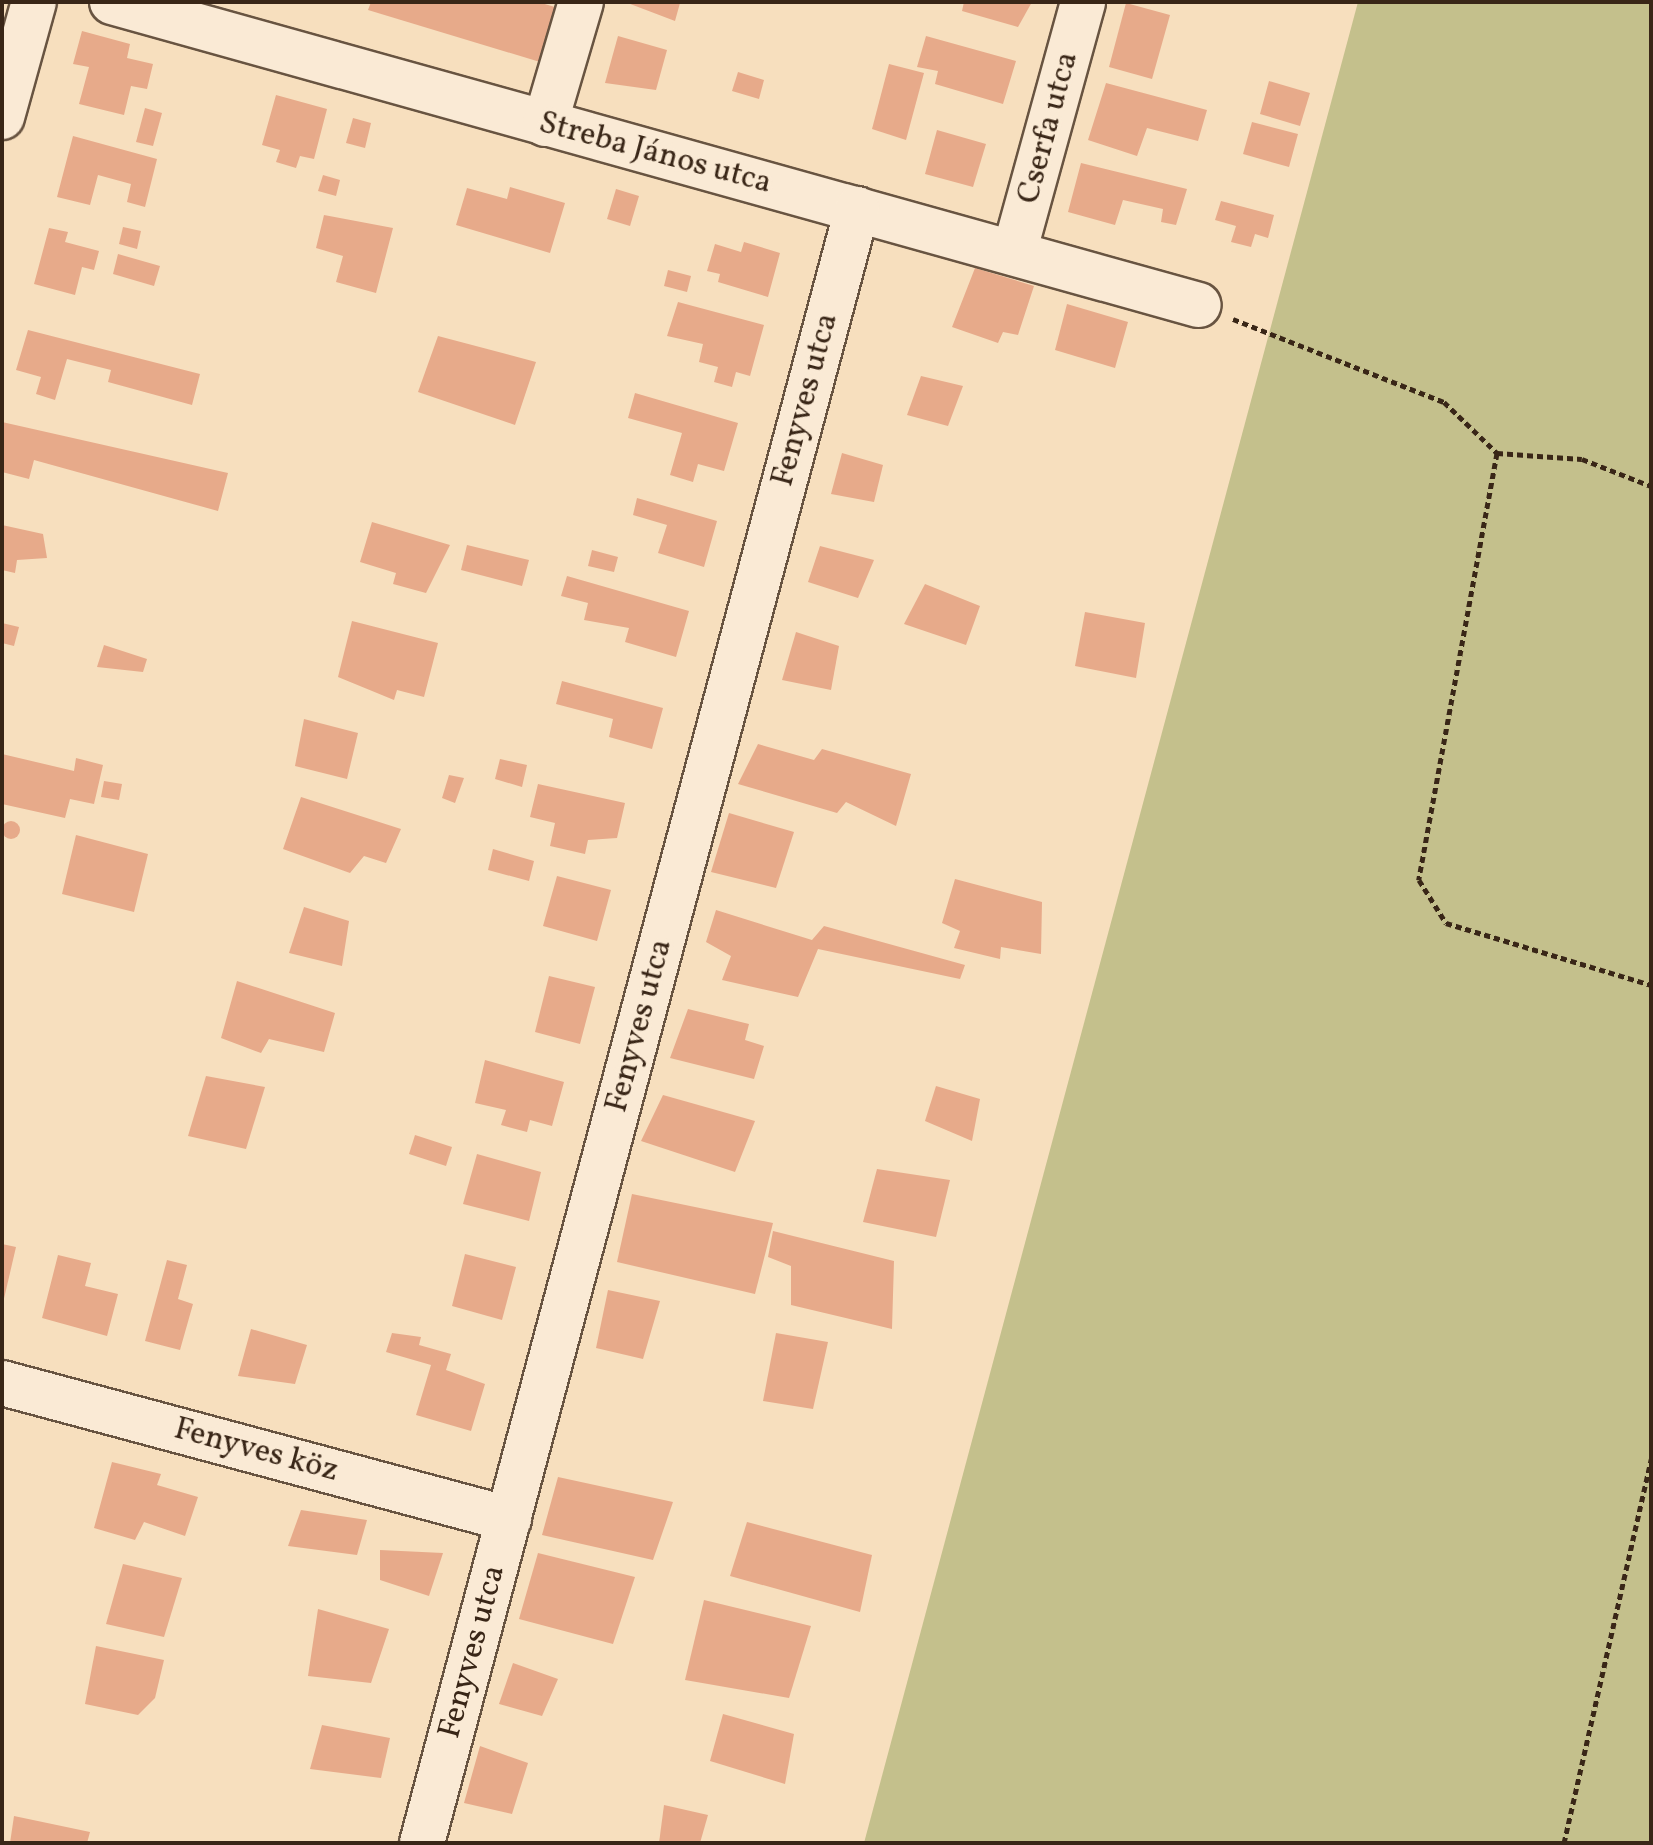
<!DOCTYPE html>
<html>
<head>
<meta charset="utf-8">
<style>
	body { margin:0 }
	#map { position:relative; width:1653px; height:1845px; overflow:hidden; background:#f7dfbe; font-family:Vollkorn,serif }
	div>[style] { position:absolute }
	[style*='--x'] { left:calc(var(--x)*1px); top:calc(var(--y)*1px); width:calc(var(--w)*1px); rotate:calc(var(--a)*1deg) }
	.green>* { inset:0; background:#c4c08c }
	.building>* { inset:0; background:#e7aa8a }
	.round { border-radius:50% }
	.path>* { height:5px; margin-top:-2.5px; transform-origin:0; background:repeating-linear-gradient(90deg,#392617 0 6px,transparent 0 10px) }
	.roads { filter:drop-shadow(2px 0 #685441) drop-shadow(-2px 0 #685441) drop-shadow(0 2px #685441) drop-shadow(0 -2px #685441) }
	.minor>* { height:44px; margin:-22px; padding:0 22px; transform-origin:22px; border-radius:22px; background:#faead5 }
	span { translate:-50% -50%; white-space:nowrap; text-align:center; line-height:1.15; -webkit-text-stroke:7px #faead5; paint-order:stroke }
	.street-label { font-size:32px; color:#392617 }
	.frame { position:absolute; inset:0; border:4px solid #392617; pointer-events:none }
</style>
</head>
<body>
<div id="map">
	<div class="green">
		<div style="clip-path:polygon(1358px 2px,1651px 2px,1651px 1843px,864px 1843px)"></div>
	</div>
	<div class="building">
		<div style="clip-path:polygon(371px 2px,538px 2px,558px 8px,540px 62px,368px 10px)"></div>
		<div style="clip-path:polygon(625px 2px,694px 2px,680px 3px,675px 21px)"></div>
		<div style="clip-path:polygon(964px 2px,1032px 2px,1018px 27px,962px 11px)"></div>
		<div style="clip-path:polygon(1126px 3px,1170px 15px,1152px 79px,1109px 67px)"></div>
		<div style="clip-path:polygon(82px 31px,130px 44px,127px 58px,153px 64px,147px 89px,131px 86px,124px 115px,79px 104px,89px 67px,73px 64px)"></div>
		<div style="clip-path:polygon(618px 36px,667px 50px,656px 90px,605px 83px)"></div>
		<div style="clip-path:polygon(926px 36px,1016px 61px,1003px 104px,935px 84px,938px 71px,917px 67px)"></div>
		<div style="clip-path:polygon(889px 64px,924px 73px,906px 140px,872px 129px)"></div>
		<div style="clip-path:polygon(738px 72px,764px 80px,759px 99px,732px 91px)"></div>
		<div style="clip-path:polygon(1269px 81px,1310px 93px,1300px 126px,1260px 114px)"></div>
		<div style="clip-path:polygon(1106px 83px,1207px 110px,1198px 141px,1147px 128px,1137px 156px,1088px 140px)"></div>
		<div style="clip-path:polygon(276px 95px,327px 109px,314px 159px,300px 156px,296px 168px,276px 162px,280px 150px,262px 145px)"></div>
		<div style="clip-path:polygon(145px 108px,162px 113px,153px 146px,136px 142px)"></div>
		<div style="clip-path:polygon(353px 118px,371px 123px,365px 148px,346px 143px)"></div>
		<div style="clip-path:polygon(1252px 122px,1298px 134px,1289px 167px,1243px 154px)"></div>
		<div style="clip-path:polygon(937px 130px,986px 144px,973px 187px,925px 174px)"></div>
		<div style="clip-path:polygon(73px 136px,157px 159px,145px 207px,127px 202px,131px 184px,98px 175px,90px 205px,57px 197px)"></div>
		<div style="clip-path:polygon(1081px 163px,1187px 189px,1176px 225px,1161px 222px,1163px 209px,1123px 200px,1115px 225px,1068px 212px)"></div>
		<div style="clip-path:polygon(323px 175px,340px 180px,336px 196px,318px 191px)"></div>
		<div style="clip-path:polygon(510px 187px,565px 203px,550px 253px,456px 225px,467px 188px,507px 199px)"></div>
		<div style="clip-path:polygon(616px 189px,639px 196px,630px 226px,607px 219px)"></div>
		<div style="clip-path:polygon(1221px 201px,1274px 215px,1268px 238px,1255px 234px,1251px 247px,1231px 242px,1236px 226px,1215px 220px)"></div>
		<div style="clip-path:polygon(324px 215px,393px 228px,376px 293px,336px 282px,343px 256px,316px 248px)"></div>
		<div style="clip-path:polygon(123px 227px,141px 231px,137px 249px,119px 244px)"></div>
		<div style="clip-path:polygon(49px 228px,68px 232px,65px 242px,99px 251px,94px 270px,82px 267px,75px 295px,34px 284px)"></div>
		<div style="clip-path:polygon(744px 242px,780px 253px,768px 297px,718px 282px,720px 274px,707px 271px,715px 244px,741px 252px)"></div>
		<div style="clip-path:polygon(118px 254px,160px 266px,154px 286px,113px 274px)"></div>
		<div style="clip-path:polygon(975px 268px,1034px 286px,1018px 335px,1003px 332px,998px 343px,952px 327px)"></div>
		<div style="clip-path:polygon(668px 270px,691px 276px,687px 292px,664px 286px)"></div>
		<div style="clip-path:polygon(678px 302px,764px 325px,750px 376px,736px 372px,732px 387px,714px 382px,718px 367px,699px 362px,703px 344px,667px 336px)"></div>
		<div style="clip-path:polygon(1067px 304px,1128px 322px,1115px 368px,1055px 350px)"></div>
		<div style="clip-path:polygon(28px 330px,200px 374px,192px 405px,108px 382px,111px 370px,67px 359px,55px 400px,36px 394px,41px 377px,16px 370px)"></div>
		<div style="clip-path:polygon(438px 336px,536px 362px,515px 425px,418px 392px)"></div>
		<div style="clip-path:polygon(921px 376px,963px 386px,948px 426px,907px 415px)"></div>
		<div style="clip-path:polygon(635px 393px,738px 423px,724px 471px,698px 464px,693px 482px,670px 475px,682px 433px,628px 418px)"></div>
		<div style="clip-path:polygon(2px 422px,228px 473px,218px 511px,34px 460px,29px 479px,2px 472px)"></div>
		<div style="clip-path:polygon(842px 453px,883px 465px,874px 502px,831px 494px)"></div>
		<div style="clip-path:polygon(637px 498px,717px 521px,704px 567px,658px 553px,667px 525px,633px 515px)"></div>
		<div style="clip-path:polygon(372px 522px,450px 545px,426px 593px,393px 584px,396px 573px,360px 562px)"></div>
		<div style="clip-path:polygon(2px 525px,43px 534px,47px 558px,17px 560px,15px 573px,2px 570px)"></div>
		<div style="clip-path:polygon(467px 545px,529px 560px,522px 586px,461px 570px)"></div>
		<div style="clip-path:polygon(820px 546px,874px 560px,858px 598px,808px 582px)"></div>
		<div style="clip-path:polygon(592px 550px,618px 557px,614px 572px,588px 566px)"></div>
		<div style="clip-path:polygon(567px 576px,689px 611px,676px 657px,625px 642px,629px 628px,584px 620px,588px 603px,561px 596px)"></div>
		<div style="clip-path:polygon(925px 584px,980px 606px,966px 645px,904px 624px)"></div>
		<div style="clip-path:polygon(1085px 612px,1145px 623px,1136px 678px,1075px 666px)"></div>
		<div style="clip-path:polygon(352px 621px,438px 643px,424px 697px,397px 690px,394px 700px,338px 677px)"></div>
		<div style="clip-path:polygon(2px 623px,19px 627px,14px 646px,2px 643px)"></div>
		<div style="clip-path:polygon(796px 632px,839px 646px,831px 690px,782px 680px)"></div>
		<div style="clip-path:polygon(104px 645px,147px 659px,143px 672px,97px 667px)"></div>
		<div style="clip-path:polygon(562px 681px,663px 708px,652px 749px,609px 737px,613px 719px,556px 704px)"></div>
		<div style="clip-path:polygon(304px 719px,358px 733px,347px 779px,295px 766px)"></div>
		<div style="clip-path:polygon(758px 744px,814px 760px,822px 749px,911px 774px,896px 826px,846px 802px,837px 813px,738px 784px)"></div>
		<div style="clip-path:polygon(2px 754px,74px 771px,76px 758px,103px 765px,94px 804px,70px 799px,65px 818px,2px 804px)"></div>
		<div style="clip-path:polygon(500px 759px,527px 765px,522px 787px,495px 779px)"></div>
		<div style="clip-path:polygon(449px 775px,464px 778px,455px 803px,442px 798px)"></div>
		<div style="clip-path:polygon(104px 781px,122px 784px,119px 800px,101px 797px)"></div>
		<div style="clip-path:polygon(538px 784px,625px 803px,617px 838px,588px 840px,585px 854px,550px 846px,555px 823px,530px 817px)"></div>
		<div style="clip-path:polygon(301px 797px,401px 829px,386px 863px,364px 856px,350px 873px,283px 849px)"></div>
		<div style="clip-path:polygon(729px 813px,794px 832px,776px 888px,711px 872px)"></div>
		<div class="round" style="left:2px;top:821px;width:18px;height:18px"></div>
		<div style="clip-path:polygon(76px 835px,148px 854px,134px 912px,62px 894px)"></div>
		<div style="clip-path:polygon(493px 849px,534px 861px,529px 881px,488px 870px)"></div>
		<div style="clip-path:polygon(557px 876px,611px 890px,597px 941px,543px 926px)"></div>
		<div style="clip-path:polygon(955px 879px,1042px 902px,1041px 954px,1001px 947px,1000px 959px,954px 948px,960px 931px,942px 923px)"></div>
		<div style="clip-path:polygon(304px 907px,349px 921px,342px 966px,289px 953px)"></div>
		<div style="clip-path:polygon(716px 910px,812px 940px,824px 926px,965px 965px,960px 979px,818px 949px,798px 997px,722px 980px,731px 956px,706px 942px)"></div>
		<div style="clip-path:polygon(549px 976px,595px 987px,580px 1044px,535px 1032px)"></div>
		<div style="clip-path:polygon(237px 981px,335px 1013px,324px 1052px,269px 1039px,261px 1053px,221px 1038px)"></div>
		<div style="clip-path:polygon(688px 1009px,749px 1024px,745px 1040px,764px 1046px,754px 1079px,670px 1058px)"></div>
		<div style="clip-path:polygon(485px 1060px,564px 1082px,552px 1126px,530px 1120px,527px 1132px,501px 1125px,506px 1110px,475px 1103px)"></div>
		<div style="clip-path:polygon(206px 1076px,265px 1087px,246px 1149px,188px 1136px)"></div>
		<div style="clip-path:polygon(936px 1086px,980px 1099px,972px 1141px,925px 1121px)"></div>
		<div style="clip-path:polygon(663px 1095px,755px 1121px,735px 1172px,641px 1141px)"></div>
		<div style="clip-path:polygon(415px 1135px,452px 1147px,446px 1166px,409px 1154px)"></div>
		<div style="clip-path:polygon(477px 1154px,541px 1172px,529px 1221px,463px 1204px)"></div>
		<div style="clip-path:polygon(877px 1169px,950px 1180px,936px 1237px,863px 1222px)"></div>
		<div style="clip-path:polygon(632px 1194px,773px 1223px,755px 1294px,617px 1262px)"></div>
		<div style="clip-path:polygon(773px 1231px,894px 1261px,892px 1329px,791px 1305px,791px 1266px,768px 1257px)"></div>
		<div style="clip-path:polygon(2px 1244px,16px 1247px,3px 1303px,2px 1303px)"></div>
		<div style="clip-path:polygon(465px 1254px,516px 1267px,502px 1320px,452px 1306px)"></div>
		<div style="clip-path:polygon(58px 1255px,91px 1263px,85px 1286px,118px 1294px,107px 1336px,42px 1318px)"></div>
		<div style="clip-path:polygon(167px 1260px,187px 1265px,178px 1299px,193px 1304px,180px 1350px,145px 1341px)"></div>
		<div style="clip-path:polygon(608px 1290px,660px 1301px,643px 1359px,596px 1348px)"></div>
		<div style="clip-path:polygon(251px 1329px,307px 1345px,295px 1384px,238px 1376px)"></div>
		<div style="clip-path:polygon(392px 1333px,421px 1337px,419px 1345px,451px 1354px,446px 1370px,485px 1384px,471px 1431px,416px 1415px,431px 1365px,386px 1352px)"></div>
		<div style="clip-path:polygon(776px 1333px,828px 1342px,813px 1409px,763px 1401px)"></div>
		<div style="clip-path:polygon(112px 1462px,161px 1474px,157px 1485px,198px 1497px,185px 1536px,144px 1522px,135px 1540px,94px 1528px)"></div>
		<div style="clip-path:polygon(558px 1477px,673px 1502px,653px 1560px,542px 1535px)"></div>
		<div style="clip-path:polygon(301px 1510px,367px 1520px,357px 1555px,288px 1546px)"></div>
		<div style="clip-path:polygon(747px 1522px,872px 1555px,860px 1612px,730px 1576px)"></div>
		<div style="clip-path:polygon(380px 1550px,443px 1553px,429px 1596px,380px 1580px)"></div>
		<div style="clip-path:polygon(538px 1553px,635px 1577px,613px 1644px,519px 1619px)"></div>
		<div style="clip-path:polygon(123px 1564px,182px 1578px,164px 1637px,106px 1624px)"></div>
		<div style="clip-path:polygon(704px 1600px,811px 1626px,789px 1698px,685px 1680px)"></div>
		<div style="clip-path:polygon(318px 1609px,389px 1629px,371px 1683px,308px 1676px)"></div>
		<div style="clip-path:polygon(96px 1646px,164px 1660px,155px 1698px,138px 1715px,85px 1704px)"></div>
		<div style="clip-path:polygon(513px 1663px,558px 1679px,542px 1716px,499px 1704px)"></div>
		<div style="clip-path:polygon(723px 1714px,794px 1734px,785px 1784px,710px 1761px)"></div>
		<div style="clip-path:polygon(322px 1725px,390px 1738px,381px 1778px,310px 1769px)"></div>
		<div style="clip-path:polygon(480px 1746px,528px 1763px,512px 1814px,464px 1803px)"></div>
		<div style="clip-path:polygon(664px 1805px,708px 1815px,700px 1843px,659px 1843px)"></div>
		<div style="clip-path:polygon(14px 1816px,90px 1832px,87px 1843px,10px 1843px)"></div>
	</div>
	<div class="path">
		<div style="--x:1233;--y:319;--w:227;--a:21.5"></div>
		<div style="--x:1444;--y:402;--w:74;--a:43.9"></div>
		<div style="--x:1497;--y:453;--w:85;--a:4"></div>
		<div style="--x:1582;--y:459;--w:74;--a:21.4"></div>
		<div style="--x:1497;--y:453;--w:434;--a:100.4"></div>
		<div style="--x:1419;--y:880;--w:51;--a:57.9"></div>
		<div style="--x:1446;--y:923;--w:214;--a:16.8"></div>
		<div style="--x:1564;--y:1843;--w:394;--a:-77.2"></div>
	</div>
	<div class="roads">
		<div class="minor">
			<div style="--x:112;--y:2;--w:1128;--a:15.58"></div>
			<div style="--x:2;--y:117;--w:119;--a:-74.5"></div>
			<div style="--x:545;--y:124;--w:127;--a:-73.6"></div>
			<div style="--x:1014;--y:253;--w:260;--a:-74.6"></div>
			<div style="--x:2;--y:1383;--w:525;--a:15.02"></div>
			<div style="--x:422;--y:1843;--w:1691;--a:-75.09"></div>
		</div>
	</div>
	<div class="street-label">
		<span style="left:1049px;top:128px;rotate:-75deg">Cserfa utca</span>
		<span style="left:655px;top:154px;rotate:15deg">Streba János utca</span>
		<span style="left:806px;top:400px;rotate:-75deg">Fenyves utca</span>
		<span style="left:640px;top:1026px;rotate:-75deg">Fenyves utca</span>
		<span style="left:256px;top:1451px;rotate:15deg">Fenyves köz</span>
		<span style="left:473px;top:1652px;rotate:-75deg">Fenyves utca</span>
	</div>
	<div class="frame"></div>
</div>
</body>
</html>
